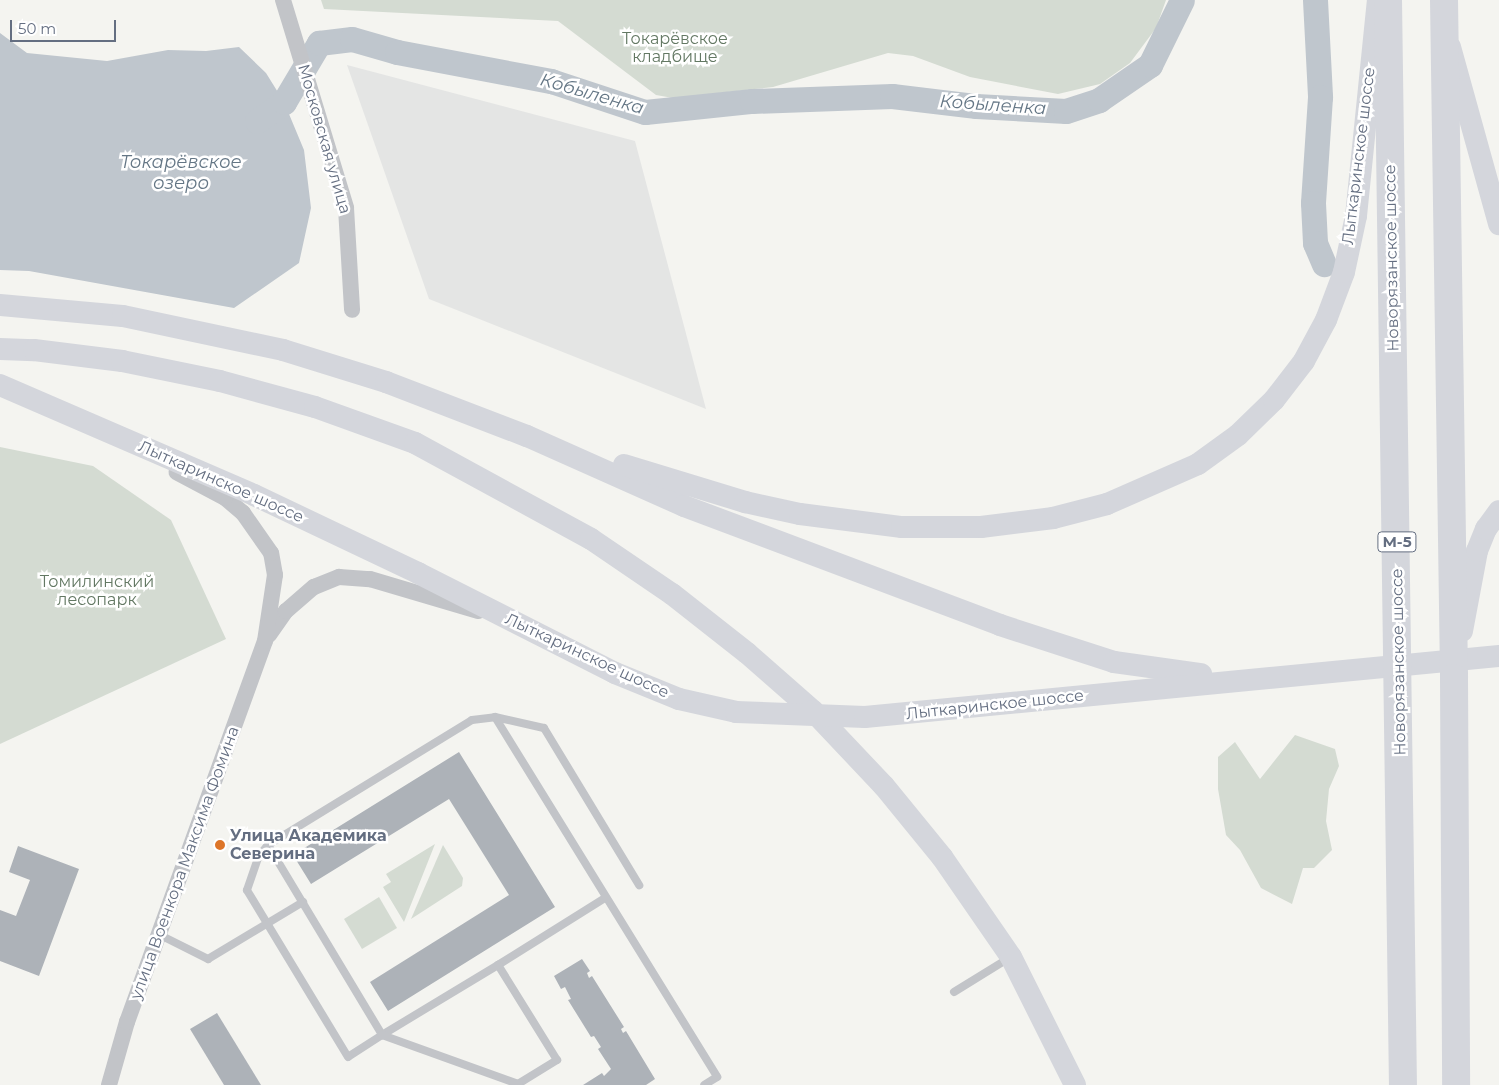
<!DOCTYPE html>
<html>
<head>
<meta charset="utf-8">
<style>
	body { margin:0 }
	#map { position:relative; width:1499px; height:1085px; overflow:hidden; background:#f4f4f0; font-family:Montserrat,sans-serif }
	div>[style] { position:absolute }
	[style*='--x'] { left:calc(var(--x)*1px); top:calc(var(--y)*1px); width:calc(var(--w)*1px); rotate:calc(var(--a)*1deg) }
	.built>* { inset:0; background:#e4e5e4 }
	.green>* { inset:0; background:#d4dbd2 }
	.water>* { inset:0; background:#bfc6cd }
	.river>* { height:25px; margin:-12.5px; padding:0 12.5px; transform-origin:12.5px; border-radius:12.5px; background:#bfc6cd }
	.building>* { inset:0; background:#adb2b8 }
	.lane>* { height:8px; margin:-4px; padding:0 4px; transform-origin:4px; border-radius:4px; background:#c2c4c8 }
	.street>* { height:16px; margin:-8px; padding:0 8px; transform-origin:8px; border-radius:8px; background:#c2c4c8 }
	.secondary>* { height:22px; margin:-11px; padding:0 11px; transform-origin:11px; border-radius:11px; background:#d4d6dc }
	.highway>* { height:28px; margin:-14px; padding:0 14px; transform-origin:14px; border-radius:14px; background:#d4d6dc }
	.dots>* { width:14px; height:14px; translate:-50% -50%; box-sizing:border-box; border:2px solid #fff; border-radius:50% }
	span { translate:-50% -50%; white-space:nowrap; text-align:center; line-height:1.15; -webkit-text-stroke:5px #fff; paint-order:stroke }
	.shield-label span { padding:1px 4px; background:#fff; border:1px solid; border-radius:4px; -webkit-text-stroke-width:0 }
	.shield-label { font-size:15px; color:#646e81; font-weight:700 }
	.park-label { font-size:16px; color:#637863 }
	.street-label { font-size:16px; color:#646e81 }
	.poi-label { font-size:16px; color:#646e81; font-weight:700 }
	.left { translate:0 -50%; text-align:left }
	.water-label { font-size:18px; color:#647685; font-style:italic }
	.scale { position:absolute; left:10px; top:20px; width:106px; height:22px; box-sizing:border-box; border:2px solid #646e81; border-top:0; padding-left:6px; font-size:15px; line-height:18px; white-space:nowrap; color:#646e81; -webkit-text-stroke:4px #fff; paint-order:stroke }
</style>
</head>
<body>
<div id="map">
	<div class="built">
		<div style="clip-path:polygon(347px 65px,635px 141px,706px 409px,429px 299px)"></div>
	</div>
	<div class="green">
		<div style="clip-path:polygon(321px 0,1166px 0,1156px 28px,1130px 63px,1100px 84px,1058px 94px,970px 77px,913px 56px,888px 53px,773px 87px,673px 98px,656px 95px,558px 21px,324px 9px)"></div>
		<div style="clip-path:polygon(0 447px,93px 466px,171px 520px,226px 639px,0 744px)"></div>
		<div style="clip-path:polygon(1295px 735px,1335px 749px,1339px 766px,1329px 789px,1326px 821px,1332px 850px,1314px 868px,1303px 868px,1292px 904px,1261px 888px,1240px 850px,1226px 835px,1218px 789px,1218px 757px,1235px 742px,1260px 779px)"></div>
		<div style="clip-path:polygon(435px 844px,404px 922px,383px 887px,391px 882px,386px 874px)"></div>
		<div style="clip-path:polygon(443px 845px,463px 878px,462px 886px,411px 919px)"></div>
		<div style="clip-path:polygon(379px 897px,397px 928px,362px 949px,344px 919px)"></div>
	</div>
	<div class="water">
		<div style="clip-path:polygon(0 33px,27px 53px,107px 61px,168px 50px,206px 51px,239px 47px,266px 73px,284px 102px,304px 150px,311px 208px,299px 263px,234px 308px,29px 271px,0 270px)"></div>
	</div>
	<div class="river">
		<div style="--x:1315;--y:0;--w:97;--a:87"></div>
		<div style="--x:1320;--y:97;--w:106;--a:93.8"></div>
		<div style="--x:1313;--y:203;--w:40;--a:87.1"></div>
		<div style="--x:1315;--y:243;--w:23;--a:67"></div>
		<div style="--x:257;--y:121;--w:33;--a:-35"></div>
		<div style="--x:284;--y:102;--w:69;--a:-59.3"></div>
		<div style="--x:319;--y:43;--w:33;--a:-7"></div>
		<div style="--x:352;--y:39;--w:47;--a:16.1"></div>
		<div style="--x:397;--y:52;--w:157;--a:10.7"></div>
		<div style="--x:551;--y:81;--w:99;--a:18.3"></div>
		<div style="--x:645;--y:112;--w:108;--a:-5.9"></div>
		<div style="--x:752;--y:101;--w:140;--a:-2"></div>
		<div style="--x:892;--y:96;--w:85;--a:6.8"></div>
		<div style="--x:976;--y:106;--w:90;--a:3.2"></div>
		<div style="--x:1066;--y:111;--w:35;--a:-18"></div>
		<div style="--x:1099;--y:100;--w:62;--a:-34.5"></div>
		<div style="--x:1150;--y:65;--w:72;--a:-63.8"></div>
	</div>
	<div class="building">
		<div style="clip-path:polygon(459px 752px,555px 907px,388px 1011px,370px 982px,509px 895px,449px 799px,311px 884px,293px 855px)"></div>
		<div style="clip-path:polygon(18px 846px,79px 869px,39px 976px,0 961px,0 910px,16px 916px,30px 880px,9px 872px)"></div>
		<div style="clip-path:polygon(582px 959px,590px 971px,587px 973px,589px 978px,592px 976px,624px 1027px,621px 1029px,623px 1033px,626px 1031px,655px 1079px,646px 1085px,583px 1085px,602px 1073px,604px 1076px,611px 1069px,598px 1049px,601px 1047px,594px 1036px,591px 1037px,568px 1000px,571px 999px,565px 987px,561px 989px,554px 976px)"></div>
		<div style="clip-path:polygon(217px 1013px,261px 1085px,224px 1085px,190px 1029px)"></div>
	</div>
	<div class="lane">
		<div style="--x:495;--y:717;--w:50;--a:12.7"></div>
		<div style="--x:544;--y:728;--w:184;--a:58.8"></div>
		<div style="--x:268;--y:845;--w:222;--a:59"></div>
		<div style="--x:382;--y:1035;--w:40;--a:147.1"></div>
		<div style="--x:348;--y:1057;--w:195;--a:-121.2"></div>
		<div style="--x:247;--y:890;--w:36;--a:-71"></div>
		<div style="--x:259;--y:856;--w:14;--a:-51"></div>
		<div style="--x:268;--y:845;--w:239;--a:-31.5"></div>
		<div style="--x:472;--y:720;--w:23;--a:-7"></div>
		<div style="--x:495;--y:717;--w:423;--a:58.3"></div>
		<div style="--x:717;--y:1077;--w:15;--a:148"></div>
		<div style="--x:160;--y:935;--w:54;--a:26.6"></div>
		<div style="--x:208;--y:959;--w:111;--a:-31"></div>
		<div style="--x:498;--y:965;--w:126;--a:-32.1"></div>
		<div style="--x:954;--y:992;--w:65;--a:-31.7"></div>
		<div style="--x:517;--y:1085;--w:1;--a:-45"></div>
		<div style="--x:518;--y:1084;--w:46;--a:-31.6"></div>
		<div style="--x:557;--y:1060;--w:112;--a:-121.8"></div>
		<div style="--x:498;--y:965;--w:135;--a:148.9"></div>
		<div style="--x:382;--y:1035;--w:145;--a:19.8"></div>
	</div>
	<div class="street">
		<div style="--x:283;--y:0;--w:217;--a:73.1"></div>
		<div style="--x:346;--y:208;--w:102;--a:86.6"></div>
		<div style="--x:269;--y:635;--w:29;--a:-55"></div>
		<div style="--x:286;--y:611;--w:37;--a:-41"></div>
		<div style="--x:314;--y:587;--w:27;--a:-22"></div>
		<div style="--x:339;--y:577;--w:31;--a:4"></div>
		<div style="--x:370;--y:579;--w:113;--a:16.5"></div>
		<div style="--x:109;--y:1085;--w:66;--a:-74.1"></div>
		<div style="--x:127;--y:1022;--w:405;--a:-70.1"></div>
		<div style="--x:265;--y:641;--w:67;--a:-81.4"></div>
		<div style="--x:275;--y:575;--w:22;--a:-100"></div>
		<div style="--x:271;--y:553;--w:49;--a:-125"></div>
		<div style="--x:243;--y:513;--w:23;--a:-140"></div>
		<div style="--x:225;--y:498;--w:55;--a:-152"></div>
	</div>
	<div class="secondary">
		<div style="--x:1450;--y:47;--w:184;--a:74.5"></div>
		<div style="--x:0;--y:305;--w:123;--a:5.1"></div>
		<div style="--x:123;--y:316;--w:164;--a:12"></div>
		<div style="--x:283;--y:350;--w:108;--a:17.3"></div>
		<div style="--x:386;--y:382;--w:151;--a:21"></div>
		<div style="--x:527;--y:436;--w:172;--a:24"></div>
		<div style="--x:684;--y:506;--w:338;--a:20.6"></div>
		<div style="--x:1000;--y:625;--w:120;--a:18"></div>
		<div style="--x:1114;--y:662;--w:88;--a:7.9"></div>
		<div style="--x:0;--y:349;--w:34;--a:2"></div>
		<div style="--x:34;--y:350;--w:89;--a:7.1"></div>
		<div style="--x:122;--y:361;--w:100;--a:11.5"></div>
		<div style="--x:220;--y:381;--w:98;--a:15.3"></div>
		<div style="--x:315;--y:407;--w:106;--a:19.8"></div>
		<div style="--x:415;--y:443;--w:200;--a:28.6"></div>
		<div style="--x:591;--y:539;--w:98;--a:34.2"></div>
		<div style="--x:672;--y:594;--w:95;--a:38.2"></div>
		<div style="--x:747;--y:653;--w:88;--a:41.3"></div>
		<div style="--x:813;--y:711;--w:103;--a:46.6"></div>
		<div style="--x:884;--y:786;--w:92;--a:50.8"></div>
		<div style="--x:942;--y:857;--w:121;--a:55.4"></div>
		<div style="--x:1011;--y:957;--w:143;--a:63.4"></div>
		<div style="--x:0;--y:385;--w:277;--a:23.4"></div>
		<div style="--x:254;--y:495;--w:182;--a:25.4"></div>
		<div style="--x:418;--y:573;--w:221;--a:26.9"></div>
		<div style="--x:615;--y:673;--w:69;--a:22.1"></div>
		<div style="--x:679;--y:699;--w:58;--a:12.8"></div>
		<div style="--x:736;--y:712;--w:129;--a:2.2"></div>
		<div style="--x:865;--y:717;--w:637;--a:-5.5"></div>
		<div style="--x:624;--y:465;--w:127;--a:17"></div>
		<div style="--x:745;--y:502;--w:56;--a:12.3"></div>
		<div style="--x:800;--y:514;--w:103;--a:7.3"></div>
		<div style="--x:902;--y:527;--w:79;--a:0"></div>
		<div style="--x:981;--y:527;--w:73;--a:-7.1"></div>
		<div style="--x:1053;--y:518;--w:56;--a:-14.5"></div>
		<div style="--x:1107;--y:504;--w:99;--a:-23.7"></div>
		<div style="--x:1198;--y:464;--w:49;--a:-35.9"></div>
		<div style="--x:1238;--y:435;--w:50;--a:-44.2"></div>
		<div style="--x:1274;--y:400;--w:49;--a:-52.4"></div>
		<div style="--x:1304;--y:361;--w:47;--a:-61.8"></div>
		<div style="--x:1326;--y:320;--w:51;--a:-69.4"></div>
		<div style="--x:1344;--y:272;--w:57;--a:-77.9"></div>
		<div style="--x:1356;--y:216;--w:217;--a:-84.2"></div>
		<div style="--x:1462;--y:631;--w:81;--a:-79.4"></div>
		<div style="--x:1477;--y:551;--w:24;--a:-68"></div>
		<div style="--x:1486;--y:529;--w:22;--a:-54"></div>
	</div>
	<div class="highway">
		<div style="--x:1388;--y:0;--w:1085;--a:89.21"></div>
		<div style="--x:1444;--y:0;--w:678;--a:89.15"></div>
		<div style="--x:1454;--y:678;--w:407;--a:89.7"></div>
	</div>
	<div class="dots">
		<div style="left:220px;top:845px;background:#dd7528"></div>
	</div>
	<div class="shield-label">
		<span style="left:1397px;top:542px">М-5</span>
	</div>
	<div class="park-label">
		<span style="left:675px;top:48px">Токарёвское<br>кладбище</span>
		<span style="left:97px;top:591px">Томилинский<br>лесопарк</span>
	</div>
	<div class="street-label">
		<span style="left:324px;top:139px;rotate:74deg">Московская улица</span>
		<span style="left:1359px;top:156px;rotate:-83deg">Лыткаринское шоссе</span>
		<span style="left:1392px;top:258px;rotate:-91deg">Новорязанское шоссе</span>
		<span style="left:221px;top:482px;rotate:24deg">Лыткаринское шоссе</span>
		<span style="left:587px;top:656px;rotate:25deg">Лыткаринское шоссе</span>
		<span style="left:1399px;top:662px;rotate:-91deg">Новорязанское шоссе</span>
		<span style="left:995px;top:705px;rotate:-6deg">Лыткаринское шоссе</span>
		<span style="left:185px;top:863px;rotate:-70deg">улица Военкора Максима Фомина</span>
	</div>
	<div class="poi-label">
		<span class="left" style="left:230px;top:845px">Улица Академика<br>Северина</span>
	</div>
	<div class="water-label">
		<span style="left:592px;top:94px;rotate:16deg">Кобыленка</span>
		<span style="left:993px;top:105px;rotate:4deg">Кобыленка</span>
		<span style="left:181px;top:173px">Токарёвское<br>озеро</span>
	</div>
	<div class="scale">50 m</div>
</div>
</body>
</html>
